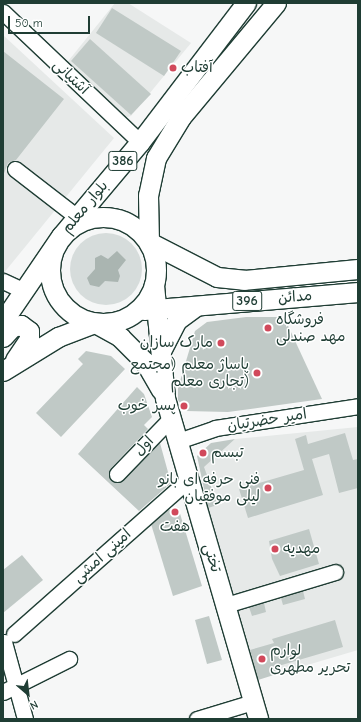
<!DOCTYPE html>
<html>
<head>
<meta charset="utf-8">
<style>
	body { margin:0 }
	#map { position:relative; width:361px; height:722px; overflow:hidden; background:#f6f7f7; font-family:"Comic Neue","Playpen Sans Arabic",sans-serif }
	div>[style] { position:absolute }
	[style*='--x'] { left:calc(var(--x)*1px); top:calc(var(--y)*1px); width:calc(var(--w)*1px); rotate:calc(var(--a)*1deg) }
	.built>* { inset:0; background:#e6e9e8 }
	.green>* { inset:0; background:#d6dcdb }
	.round { border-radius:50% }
	.water>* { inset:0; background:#aab5b1 }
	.building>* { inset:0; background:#c0c9c6 }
	.roads { filter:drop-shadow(1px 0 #1f3d34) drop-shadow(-1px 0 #1f3d34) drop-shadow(0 1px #1f3d34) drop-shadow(0 -1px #1f3d34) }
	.minor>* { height:15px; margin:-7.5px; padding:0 7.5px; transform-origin:7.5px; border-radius:7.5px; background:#fff }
	.major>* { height:19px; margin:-9.5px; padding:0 9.5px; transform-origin:9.5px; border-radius:9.5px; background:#fff }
	.major>.ring { margin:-9.5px; padding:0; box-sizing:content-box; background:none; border:19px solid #fff; border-radius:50% }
	.dots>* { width:11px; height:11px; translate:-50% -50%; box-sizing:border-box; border:2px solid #fff; border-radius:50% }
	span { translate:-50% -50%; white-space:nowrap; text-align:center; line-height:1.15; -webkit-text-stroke:3px #fff; paint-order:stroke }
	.shield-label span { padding:1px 3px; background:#fff; border:1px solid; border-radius:3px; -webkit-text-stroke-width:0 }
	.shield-label { font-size:14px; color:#1f3d34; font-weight:700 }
	.poi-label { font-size:15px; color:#1f3d34 }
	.left { translate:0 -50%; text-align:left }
	.right { translate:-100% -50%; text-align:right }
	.street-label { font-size:15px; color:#1f3d34 }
	.frame { position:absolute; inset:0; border:4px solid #1f3d34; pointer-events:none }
	.north { position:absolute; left:8px; top:674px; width:40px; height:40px; -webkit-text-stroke:3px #fff; paint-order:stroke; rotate:152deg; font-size:11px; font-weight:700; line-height:16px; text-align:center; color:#1f3d34 }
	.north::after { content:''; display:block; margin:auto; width:14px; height:18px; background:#1f3d34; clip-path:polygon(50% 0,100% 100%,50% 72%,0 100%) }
	.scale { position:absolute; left:8px; top:16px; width:82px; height:18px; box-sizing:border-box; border:2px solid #1f3d34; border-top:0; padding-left:5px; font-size:12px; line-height:14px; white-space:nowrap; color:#1f3d34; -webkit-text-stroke:3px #fff; paint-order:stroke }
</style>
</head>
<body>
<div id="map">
	<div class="built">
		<div style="clip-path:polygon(115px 3px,128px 3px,191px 43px,131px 116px,121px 119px,65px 65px)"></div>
		<div style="clip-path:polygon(3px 35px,114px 138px,3px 274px)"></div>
		<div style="clip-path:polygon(358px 427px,358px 650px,277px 674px,269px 645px,249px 651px,208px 508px,218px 505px,210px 479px,199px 471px,235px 439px)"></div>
	</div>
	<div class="green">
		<div class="round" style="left:70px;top:233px;width:72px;height:72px"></div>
	</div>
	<div class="water">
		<div style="clip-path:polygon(117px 251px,126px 260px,118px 270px,120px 276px,118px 282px,105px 281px,99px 287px,90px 285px,87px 278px,95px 269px,95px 258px,101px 255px,108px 259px)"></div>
	</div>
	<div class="building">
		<div style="clip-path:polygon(112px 8px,181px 51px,164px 76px,96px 33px)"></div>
		<div style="clip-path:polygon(90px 39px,151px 94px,131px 115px,71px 61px)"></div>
		<div style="clip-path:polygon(3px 51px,64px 99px,16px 160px,8px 163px,3px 176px)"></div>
		<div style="clip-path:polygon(246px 317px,284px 317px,322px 399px,228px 412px,186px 411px,178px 400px,178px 388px,195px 331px,207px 322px)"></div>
		<div style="clip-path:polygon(86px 351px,111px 356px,125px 369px,61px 437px,36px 413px,83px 364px,78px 359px)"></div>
		<div style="clip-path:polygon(137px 387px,144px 394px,152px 417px,144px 425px,148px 429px,111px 468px,109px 477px,115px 483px,123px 480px,160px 443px,171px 483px,139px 511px,78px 454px)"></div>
		<div style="clip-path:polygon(345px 433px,353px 460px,358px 459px,358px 488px,339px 493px,329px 454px,312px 459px,323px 495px,248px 518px,239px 489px,304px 470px,295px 439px,306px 435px,308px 444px)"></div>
		<div style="clip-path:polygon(235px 439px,204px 467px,218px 505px,208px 508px,197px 456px,211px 443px)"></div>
		<div style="clip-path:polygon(178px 507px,202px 586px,173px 596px,151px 524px,166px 511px)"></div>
		<div style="clip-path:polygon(309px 529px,319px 564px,280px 576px,272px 559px,269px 541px)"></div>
		<div style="clip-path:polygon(22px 555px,43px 580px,3px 613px,3px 570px)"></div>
		<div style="clip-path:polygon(303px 591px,305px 599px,283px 605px,281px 598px)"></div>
		<div style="clip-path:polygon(264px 603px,266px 612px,252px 616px,249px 607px)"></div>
		<div style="clip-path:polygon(209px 616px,222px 660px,207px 664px,195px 620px)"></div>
		<div style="clip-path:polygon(335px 620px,343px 647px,275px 667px,277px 674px,258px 680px,250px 650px,274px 643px,272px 639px)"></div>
	</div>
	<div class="roads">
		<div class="minor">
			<div style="--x:3;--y:12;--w:189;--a:43.5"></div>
			<div style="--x:15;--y:169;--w:78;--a:37.7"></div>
			<div style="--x:3;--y:281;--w:23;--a:25"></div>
			<div style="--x:178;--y:441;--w:39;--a:-19"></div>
			<div style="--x:215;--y:428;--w:145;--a:-8.7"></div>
			<div style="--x:117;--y:474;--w:78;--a:-46"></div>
			<div style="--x:226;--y:605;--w:114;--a:-16.8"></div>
			<div style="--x:14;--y:634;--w:234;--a:-41.5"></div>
			<div style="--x:4;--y:642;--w:80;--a:74.7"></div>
			<div style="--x:3;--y:692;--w:74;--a:-26.6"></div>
			<div style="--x:197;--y:719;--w:59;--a:-16.9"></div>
		</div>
		<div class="major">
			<div style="--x:276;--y:3;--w:148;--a:129.8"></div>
			<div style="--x:181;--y:117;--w:48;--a:121.4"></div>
			<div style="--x:156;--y:158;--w:38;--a:102"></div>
			<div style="--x:148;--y:195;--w:47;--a:88.8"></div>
			<div style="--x:149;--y:242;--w:76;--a:27.2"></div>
			<div style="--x:217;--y:277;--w:27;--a:6"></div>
			<div style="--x:244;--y:280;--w:115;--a:-5.5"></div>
			<div class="ring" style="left:50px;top:217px;width:87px;height:87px"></div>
			<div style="--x:154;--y:285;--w:114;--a:84.4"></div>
			<div style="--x:165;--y:398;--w:334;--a:73.8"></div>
			<div style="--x:144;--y:310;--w:215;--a:-4.8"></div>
			<div style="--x:3;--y:321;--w:103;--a:-55.7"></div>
			<div style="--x:61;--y:236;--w:123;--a:-50"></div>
			<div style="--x:140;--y:142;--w:175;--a:-52.7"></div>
			<div style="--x:3;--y:337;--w:13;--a:-48"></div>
			<div style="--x:12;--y:327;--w:9;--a:-13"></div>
			<div style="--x:21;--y:325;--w:10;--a:37"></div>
			<div style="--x:29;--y:331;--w:8;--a:90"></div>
			<div style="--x:29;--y:339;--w:25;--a:124"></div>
			<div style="--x:161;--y:351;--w:35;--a:-63"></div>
			<div style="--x:177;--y:320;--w:24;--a:-36"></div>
			<div style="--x:3;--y:371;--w:65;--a:-31.7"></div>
			<div style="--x:58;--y:337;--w:40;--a:-21"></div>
			<div style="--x:95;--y:323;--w:29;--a:29"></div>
			<div style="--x:120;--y:337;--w:35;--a:45"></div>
			<div style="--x:145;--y:362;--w:32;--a:60"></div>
		</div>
	</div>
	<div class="dots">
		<div style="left:173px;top:68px;background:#d1495b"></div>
		<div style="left:268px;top:328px;background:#d1495b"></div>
		<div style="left:221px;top:343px;background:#d1495b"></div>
		<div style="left:257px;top:373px;background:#d1495b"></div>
		<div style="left:184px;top:406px;background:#d1495b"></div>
		<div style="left:203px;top:453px;background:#d1495b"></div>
		<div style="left:268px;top:488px;background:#d1495b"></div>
		<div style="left:175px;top:512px;background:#d1495b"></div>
		<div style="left:275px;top:549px;background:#d1495b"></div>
		<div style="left:262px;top:659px;background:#d1495b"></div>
	</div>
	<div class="shield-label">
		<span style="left:123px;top:161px">386</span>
		<span style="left:247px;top:301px">396</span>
	</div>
	<div class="poi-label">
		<span class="left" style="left:181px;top:68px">آفتاب</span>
		<span class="left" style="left:276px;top:328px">فروشگاه<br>مهد صندلی</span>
		<span class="right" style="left:213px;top:343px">مارک سازان</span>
		<span class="right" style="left:249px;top:373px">پاساژ معلم (مجتمع<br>تجاری معلم)</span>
		<span class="right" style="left:176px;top:406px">پسر خوب</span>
		<span class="left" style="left:211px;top:453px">تبسم</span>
		<span class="right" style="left:260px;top:488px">فنی حرفه ای بانو<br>لیلی موفقیان</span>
		<span style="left:175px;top:527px">هفت</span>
		<span class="left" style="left:283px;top:549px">مهدیه</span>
		<span class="left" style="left:270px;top:659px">لوارم<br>تحریر مطهری</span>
	</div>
	<div class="street-label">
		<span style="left:71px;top:77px;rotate:43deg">آشتیانی</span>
		<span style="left:85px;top:207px;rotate:-50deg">بلوار معلم</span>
		<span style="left:295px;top:297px;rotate:-5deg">مدائن</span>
		<span style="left:267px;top:420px;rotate:-9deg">امیر حضرتیان</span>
		<span style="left:144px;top:446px;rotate:-46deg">اول</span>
		<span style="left:102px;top:556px;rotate:-42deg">امینی امشی</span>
		<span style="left:212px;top:558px;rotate:73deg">تختی</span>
	</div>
	<div class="frame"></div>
	<div class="north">N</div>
	<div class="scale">50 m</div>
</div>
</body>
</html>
